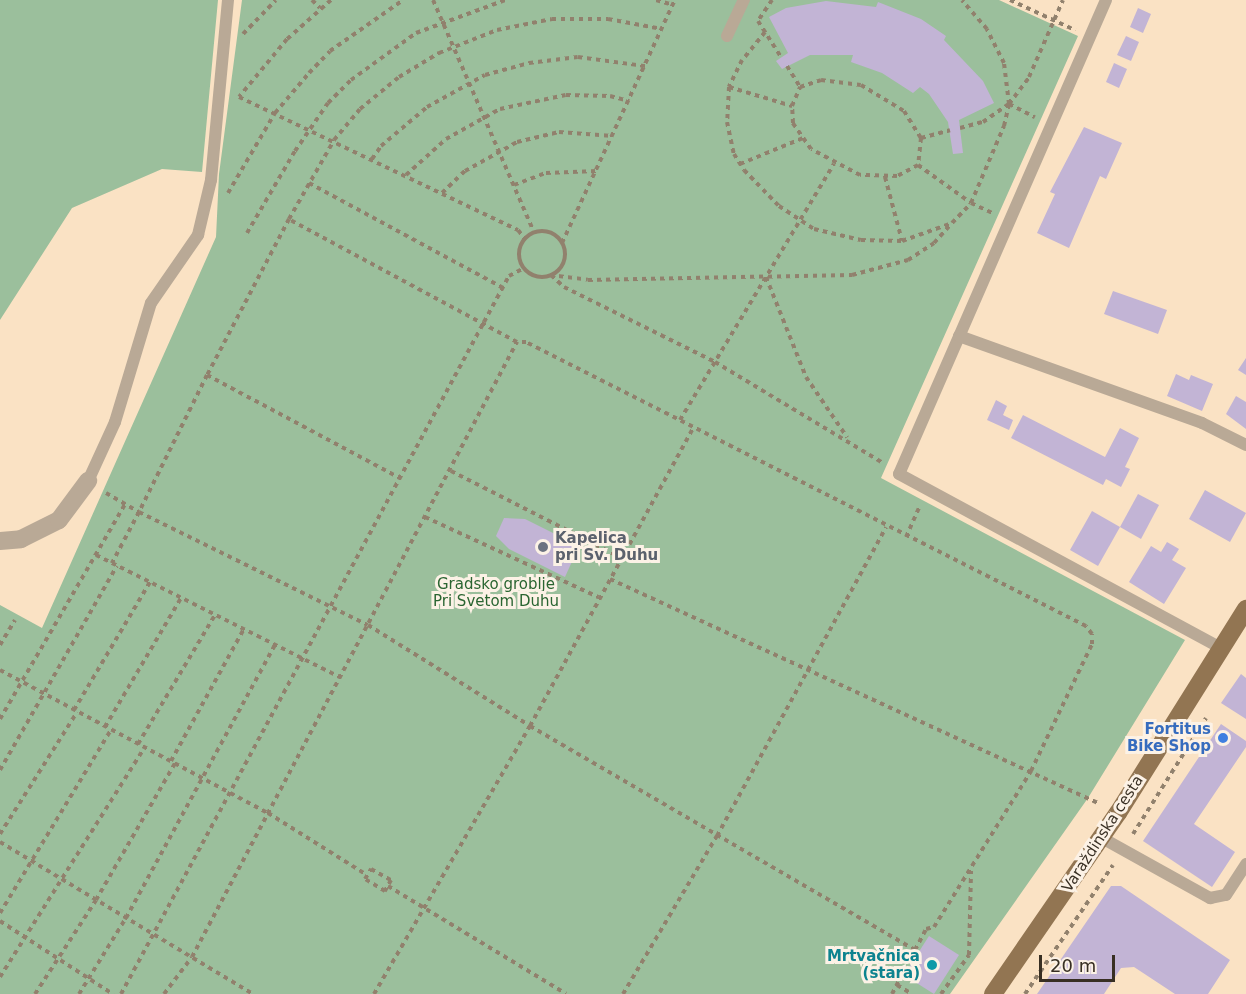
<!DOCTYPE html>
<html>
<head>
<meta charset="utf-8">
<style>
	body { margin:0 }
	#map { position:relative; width:1246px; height:994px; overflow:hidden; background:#fae2c4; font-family:"DejaVu Sans",sans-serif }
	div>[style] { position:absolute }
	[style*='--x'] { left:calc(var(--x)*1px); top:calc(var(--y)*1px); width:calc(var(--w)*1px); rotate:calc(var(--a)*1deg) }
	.green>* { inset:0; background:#9bbf9c }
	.building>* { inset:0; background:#c2b4d5 }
	.path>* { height:4px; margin-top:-2px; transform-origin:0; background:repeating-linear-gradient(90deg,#91816d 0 4.5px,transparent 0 9px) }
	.path>.ring { margin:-2px; padding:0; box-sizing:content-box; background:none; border:4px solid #91816d; border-radius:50% }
	.service>* { height:12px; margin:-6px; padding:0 6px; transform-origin:6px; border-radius:6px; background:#b9a996 }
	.minor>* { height:18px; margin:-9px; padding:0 9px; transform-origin:9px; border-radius:9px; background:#b9a996 }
	.primary>* { height:18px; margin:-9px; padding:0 9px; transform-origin:9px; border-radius:9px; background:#927552 }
	.dots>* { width:16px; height:16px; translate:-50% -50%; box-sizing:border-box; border:3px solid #fcf2e6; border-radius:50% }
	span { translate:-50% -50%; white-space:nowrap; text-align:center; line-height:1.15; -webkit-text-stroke:6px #fcf2e6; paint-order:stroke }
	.worship-label { font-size:15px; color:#5b616d; font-weight:700 }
	.left { translate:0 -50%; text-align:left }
	.park-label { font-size:15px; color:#2a6531 }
	.shop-label { font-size:15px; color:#366cbe; font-weight:700 }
	.right { translate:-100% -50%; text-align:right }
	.street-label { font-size:15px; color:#382f23 }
	.culture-label { font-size:15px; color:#0d838f; font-weight:700 }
	.scale { position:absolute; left:1039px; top:955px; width:76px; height:27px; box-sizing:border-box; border:3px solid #382f23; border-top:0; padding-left:8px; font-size:18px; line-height:21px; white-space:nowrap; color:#382f23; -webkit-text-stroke:4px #fcf2e6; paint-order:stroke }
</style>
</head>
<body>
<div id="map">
	<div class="green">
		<div style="clip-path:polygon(0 0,218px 0,202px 172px,162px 169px,72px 208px,0 320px)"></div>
		<div style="clip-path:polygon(242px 0,999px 0,1078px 36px,881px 478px,1185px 640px,1088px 798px,950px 994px,0 994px,0 605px,42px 628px,216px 237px,219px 174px)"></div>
	</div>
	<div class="building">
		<div style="clip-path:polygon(826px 1px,876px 7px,878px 2px,921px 19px,946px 36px,944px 40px,983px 81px,994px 103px,959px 120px,963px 153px,953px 154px,948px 122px,929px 94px,920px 87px,913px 93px,882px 73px,851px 62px,853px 55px,810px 55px,782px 69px,776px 61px,788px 53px,769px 17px,786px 8px)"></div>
		<div style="clip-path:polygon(1138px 8px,1151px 14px,1143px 33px,1130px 27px)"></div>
		<div style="clip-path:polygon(1126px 36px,1139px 42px,1131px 61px,1117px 55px)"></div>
		<div style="clip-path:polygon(1114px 63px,1127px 69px,1119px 88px,1106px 82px)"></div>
		<div style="clip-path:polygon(1084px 127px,1122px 143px,1106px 179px,1100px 176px,1069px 248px,1037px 233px,1055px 194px,1050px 192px)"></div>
		<div style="clip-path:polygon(1113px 291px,1167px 310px,1158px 334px,1104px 314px)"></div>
		<div style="clip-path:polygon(1246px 358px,1246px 375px,1238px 370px)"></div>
		<div style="clip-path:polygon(1176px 374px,1189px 380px,1191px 375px,1213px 384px,1202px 411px,1167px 396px)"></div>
		<div style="clip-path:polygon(1236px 396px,1246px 402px,1246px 429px,1226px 414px)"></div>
		<div style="clip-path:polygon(996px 400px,1007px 406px,1003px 415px,1013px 420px,1009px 430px,987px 420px)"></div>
		<div style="clip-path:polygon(1023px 415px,1105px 457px,1120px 428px,1139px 438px,1125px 467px,1130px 469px,1121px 487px,1106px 479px,1103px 485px,1011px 438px)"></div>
		<div style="clip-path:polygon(1205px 490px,1246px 513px,1230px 542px,1189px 519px)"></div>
		<div style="clip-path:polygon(1138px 494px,1159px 505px,1141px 539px,1120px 527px)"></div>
		<div style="clip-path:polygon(1092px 511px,1120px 527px,1098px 566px,1070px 550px)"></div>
		<div style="clip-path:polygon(504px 518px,525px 519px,579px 546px,565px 577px,509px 549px,496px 536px)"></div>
		<div style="clip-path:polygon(1167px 542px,1179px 549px,1172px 560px,1186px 568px,1164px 604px,1129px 582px,1151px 546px,1161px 552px)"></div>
		<div style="clip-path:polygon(1241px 674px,1246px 678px,1246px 719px,1221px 703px)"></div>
		<div style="clip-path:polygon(1221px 724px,1246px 741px,1246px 747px,1194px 824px,1235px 852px,1212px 887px,1143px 841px)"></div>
		<div style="clip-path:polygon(1111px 886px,1121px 886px,1230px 960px,1208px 994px,1175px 994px,1134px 967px,1121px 968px,1104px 994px,1037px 994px)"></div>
		<div style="clip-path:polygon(929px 936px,959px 955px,934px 994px,904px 975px)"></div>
	</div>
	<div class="path">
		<div style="--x:312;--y:0;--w:11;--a:45"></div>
		<div style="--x:331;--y:0;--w:59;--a:138.4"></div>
		<div style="--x:287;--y:39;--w:75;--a:129.6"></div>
		<div style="--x:239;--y:97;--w:309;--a:25.5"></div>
		<div style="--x:518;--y:230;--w:11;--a:52"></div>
		<div style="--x:433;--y:0;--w:253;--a:66.5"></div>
		<div style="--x:656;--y:0;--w:18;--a:16"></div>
		<div style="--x:772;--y:0;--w:25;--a:124"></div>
		<div style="--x:758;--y:21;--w:43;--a:57.4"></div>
		<div style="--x:1010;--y:0;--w:72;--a:24.8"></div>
		<div style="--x:765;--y:32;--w:36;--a:129"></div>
		<div style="--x:742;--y:60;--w:30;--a:116"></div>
		<div style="--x:729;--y:87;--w:35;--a:93"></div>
		<div style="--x:727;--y:122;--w:33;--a:78"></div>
		<div style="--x:734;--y:154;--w:19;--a:58"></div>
		<div style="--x:744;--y:170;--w:50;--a:45.8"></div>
		<div style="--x:779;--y:206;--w:42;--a:33.3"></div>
		<div style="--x:814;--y:229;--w:48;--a:13.2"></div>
		<div style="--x:861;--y:240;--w:41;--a:1.4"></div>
		<div style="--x:902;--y:241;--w:53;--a:-19.8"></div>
		<div style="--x:952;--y:223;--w:28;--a:-46"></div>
		<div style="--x:971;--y:203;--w:84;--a:-66.8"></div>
		<div style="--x:1004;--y:126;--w:23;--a:-77"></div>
		<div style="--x:1009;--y:104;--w:41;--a:-97"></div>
		<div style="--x:1004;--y:63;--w:38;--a:-117"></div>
		<div style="--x:987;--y:29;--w:38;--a:-131"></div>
		<div style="--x:243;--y:34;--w:47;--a:-45.9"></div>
		<div style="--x:787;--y:66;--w:25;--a:58"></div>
		<div style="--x:821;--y:80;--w:40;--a:7.1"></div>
		<div style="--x:861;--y:85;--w:50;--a:31.2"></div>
		<div style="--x:904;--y:111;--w:32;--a:58"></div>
		<div style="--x:921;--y:138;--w:27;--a:96"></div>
		<div style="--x:918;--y:165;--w:24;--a:152"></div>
		<div style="--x:897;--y:176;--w:37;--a:-178"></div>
		<div style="--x:860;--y:175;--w:55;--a:-152"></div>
		<div style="--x:811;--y:149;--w:32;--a:-125"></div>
		<div style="--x:793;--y:123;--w:17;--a:-93"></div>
		<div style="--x:792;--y:106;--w:21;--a:-67"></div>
		<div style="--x:800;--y:87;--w:22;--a:-18"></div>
		<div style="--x:729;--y:87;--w:66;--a:16.8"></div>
		<div style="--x:1009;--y:104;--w:29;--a:27"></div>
		<div style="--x:960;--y:128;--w:24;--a:-15"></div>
		<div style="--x:983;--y:122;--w:32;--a:-35"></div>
		<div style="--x:1009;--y:104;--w:34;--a:-53"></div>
		<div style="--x:1029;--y:77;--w:84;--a:-66.2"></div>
		<div style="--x:921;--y:138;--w:30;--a:-15"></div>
		<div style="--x:372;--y:159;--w:16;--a:-55"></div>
		<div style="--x:381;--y:146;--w:60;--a:-40.3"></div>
		<div style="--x:427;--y:107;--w:66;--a:-28.9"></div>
		<div style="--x:485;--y:75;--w:46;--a:-15.3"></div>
		<div style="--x:529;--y:63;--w:49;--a:-7"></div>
		<div style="--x:578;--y:57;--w:68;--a:7.7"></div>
		<div style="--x:740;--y:164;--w:68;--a:-22.4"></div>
		<div style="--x:918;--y:165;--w:65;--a:35.6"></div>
		<div style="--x:971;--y:203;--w:26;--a:25"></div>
		<div style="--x:406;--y:175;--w:54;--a:-42"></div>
		<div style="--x:446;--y:139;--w:62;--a:-29.1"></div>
		<div style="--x:500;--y:109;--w:67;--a:-12"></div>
		<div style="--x:566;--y:95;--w:44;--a:1.3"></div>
		<div style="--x:610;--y:96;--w:20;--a:15"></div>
		<div style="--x:885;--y:177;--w:66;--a:75.1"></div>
		<div style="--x:309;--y:183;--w:221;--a:28.4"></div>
		<div style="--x:514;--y:185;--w:34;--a:-21"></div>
		<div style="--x:546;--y:173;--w:51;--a:-2.2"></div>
		<div style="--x:228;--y:193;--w:93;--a:-59.6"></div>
		<div style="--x:275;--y:113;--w:52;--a:-49.6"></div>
		<div style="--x:309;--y:73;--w:30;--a:-46"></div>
		<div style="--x:330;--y:51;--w:89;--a:-34.9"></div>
		<div style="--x:442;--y:193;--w:32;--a:-44"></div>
		<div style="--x:465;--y:171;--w:60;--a:-29.1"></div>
		<div style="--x:517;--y:142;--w:43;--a:-13.4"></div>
		<div style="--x:559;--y:132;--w:54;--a:4.2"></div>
		<div style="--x:289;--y:219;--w:91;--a:-60.3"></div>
		<div style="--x:334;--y:140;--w:40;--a:-50"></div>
		<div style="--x:360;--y:109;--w:50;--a:-39.4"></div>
		<div style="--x:399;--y:77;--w:47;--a:-31"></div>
		<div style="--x:439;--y:53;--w:62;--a:-21.6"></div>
		<div style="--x:497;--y:30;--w:56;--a:-11.3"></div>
		<div style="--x:552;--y:19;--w:56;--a:0"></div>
		<div style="--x:608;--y:19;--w:55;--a:10.5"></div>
		<div class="ring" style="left:519px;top:231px;width:42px;height:42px"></div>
		<div style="--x:247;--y:233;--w:95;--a:-59.7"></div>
		<div style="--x:295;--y:151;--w:58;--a:-55.5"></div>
		<div style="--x:328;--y:103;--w:33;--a:-45"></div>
		<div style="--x:351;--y:80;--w:80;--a:-35.9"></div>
		<div style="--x:416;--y:33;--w:95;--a:-20.3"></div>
		<div style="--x:562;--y:243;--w:268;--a:-65.1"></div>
		<div style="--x:550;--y:275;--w:38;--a:7"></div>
		<div style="--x:588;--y:280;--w:264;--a:-1.1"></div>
		<div style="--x:852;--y:275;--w:58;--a:-15"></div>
		<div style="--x:908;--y:260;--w:31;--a:-33"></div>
		<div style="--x:934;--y:243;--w:25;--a:-48"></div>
		<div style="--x:551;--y:275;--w:18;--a:43"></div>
		<div style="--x:564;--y:287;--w:169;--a:26.4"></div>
		<div style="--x:715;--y:362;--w:196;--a:31"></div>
		<div style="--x:766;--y:277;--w:108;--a:68.2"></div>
		<div style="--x:806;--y:377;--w:73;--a:55.7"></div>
		<div style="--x:207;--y:375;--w:219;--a:28.1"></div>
		<div style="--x:680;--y:420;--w:299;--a:-59"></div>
		<div style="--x:451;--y:471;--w:190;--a:27"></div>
		<div style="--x:106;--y:493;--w:38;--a:30"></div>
		<div style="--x:139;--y:512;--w:255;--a:26.3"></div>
		<div style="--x:368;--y:625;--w:191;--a:31.9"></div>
		<div style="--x:530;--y:726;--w:445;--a:30.2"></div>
		<div style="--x:915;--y:950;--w:24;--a:-62"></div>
		<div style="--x:926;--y:929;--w:8;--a:-14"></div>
		<div style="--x:934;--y:927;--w:184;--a:-58.1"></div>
		<div style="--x:1031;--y:771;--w:141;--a:-64.3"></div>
		<div style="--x:1092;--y:644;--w:10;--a:-90"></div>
		<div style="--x:1092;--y:634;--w:10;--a:-127"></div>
		<div style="--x:1086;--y:626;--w:628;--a:-153.11"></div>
		<div style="--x:526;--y:342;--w:9;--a:180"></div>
		<div style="--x:517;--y:342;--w:259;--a:-151.7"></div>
		<div style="--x:289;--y:219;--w:176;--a:117.7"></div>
		<div style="--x:207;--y:375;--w:153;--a:116.4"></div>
		<div style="--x:139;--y:512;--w:58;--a:117.9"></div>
		<div style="--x:425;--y:517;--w:191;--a:24.8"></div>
		<div style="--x:906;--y:537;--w:35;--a:-66"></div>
		<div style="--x:96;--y:555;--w:273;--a:26.6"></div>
		<div style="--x:610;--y:579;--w:539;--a:24.66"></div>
		<div style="--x:0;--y:645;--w:29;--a:-59"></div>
		<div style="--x:0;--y:670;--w:304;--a:28.1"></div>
		<div style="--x:268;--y:813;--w:117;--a:32.1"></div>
		<div style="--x:74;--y:710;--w:149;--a:-59.3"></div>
		<div style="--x:0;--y:719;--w:249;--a:-59.8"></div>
		<div style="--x:105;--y:727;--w:150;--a:-59.5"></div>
		<div style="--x:138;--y:744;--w:150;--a:-59.2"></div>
		<div style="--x:171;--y:761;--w:151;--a:-61.1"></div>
		<div style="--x:0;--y:770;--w:235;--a:-60.2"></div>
		<div style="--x:0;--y:834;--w:144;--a:-57.7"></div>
		<div style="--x:1133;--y:834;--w:137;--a:-57.8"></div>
		<div style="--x:0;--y:842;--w:295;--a:31"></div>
		<div style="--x:371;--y:869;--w:23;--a:29"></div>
		<div style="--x:391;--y:880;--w:13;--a:119"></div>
		<div style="--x:385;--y:891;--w:23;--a:-149"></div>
		<div style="--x:365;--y:879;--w:12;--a:-59"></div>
		<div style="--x:388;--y:886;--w:208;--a:31.2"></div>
		<div style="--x:0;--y:913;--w:214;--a:-58.8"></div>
		<div style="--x:0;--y:921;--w:135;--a:32.9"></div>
		<div style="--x:0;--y:977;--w:272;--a:-57.8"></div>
		<div style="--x:897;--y:985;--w:17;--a:31"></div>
		<div style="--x:35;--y:994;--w:112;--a:-57"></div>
		<div style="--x:96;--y:900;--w:158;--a:-60"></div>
		<div style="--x:79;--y:994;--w:89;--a:-58.3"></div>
		<div style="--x:126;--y:918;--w:311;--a:-61.4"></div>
		<div style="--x:121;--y:994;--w:764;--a:-61.62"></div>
		<div style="--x:484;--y:322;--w:52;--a:-61.5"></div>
		<div style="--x:509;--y:276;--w:17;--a:-28"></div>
		<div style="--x:164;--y:994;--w:46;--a:-52.9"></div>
		<div style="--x:192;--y:957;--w:696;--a:-62.15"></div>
		<div style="--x:374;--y:994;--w:310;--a:-59.8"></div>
		<div style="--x:530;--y:726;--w:340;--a:-61.3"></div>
		<div style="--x:623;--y:994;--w:184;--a:-59.3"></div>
		<div style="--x:717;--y:836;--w:352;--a:-61.3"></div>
		<div style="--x:892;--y:994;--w:50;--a:-62.4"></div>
		<div style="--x:941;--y:994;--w:48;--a:-54.3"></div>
		<div style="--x:969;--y:955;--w:84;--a:-88.6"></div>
		<div style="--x:1025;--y:994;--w:156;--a:-55.7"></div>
	</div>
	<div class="service">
		<div style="--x:1106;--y:0;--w:517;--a:113.59"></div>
		<div style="--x:899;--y:474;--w:367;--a:28.4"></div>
		<div style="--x:727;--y:36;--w:40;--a:-65"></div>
		<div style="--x:959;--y:336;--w:258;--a:19.7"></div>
		<div style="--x:1202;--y:423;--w:49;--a:26.6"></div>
		<div style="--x:88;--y:481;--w:65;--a:-65.4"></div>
		<div style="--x:115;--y:422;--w:124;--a:-73.2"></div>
		<div style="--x:151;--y:303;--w:83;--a:-55.3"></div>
		<div style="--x:198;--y:235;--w:57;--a:-76.7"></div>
		<div style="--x:211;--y:180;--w:181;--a:-84.6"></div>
		<div style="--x:1102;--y:838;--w:124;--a:29.1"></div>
		<div style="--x:1210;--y:898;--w:16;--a:-11"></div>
		<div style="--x:1226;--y:895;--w:37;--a:-57"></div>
	</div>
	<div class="minor">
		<div style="--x:0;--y:541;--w:21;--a:-5"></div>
		<div style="--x:21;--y:539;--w:42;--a:-26.6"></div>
		<div style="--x:59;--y:520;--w:49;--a:-53.4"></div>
	</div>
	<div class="primary">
		<div style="--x:993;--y:994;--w:220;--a:-55.4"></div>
		<div style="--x:1118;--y:813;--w:241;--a:-57.9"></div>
	</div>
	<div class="dots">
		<div style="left:543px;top:547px;background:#6b7280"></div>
		<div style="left:1223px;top:738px;background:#3f7fe0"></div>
		<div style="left:932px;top:965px;background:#0f9aa8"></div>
	</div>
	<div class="worship-label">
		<span class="left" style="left:555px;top:547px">Kapelica<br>pri Sv. Duhu</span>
	</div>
	<div class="park-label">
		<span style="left:496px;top:593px">Gradsko groblje<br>Pri Svetom Duhu</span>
	</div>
	<div class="shop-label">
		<span class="right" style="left:1211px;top:738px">Fortitus<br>Bike Shop</span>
	</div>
	<div class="street-label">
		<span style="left:1103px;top:834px;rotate:-57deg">Varaždinska cesta</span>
	</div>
	<div class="culture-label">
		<span class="right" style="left:920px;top:965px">Mrtvačnica<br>(stara)</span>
	</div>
	<div class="scale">20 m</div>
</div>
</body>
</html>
